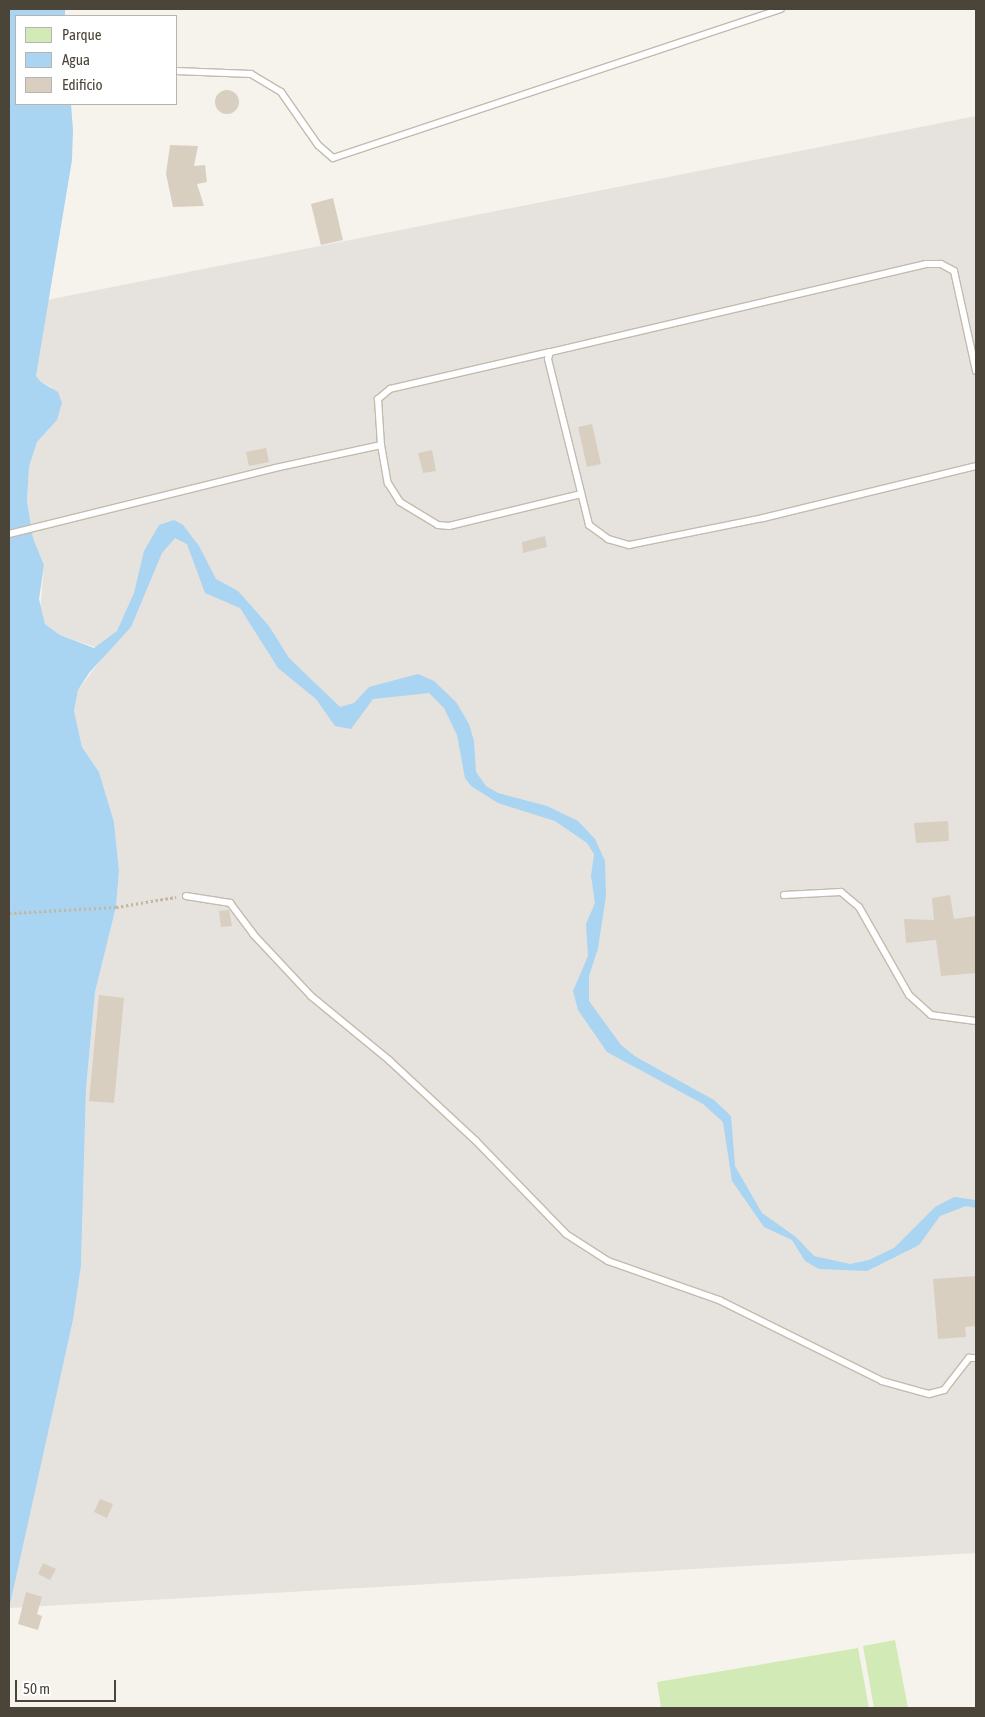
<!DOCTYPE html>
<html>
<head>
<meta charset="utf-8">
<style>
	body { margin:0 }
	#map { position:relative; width:985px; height:1717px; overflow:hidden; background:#f6f3ec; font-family:"Asap Condensed",sans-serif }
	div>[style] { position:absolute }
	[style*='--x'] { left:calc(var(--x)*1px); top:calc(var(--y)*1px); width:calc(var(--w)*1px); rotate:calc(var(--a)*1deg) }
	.industrial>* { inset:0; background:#e6e2dd }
	.green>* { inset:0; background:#d2eab5 }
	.water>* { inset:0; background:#a9d4f2 }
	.building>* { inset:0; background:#d8cfc1 }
	.round { border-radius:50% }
	.path>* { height:2.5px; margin-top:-1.25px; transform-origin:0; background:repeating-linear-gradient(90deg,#c4b79f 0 2.5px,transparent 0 5px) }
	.roads { filter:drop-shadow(1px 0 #c2bbae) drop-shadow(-1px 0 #c2bbae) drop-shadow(0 1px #c2bbae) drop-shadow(0 -1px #c2bbae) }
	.lane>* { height:6px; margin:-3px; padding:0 3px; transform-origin:3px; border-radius:3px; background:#fff }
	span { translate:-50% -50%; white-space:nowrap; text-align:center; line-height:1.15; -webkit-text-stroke:5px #fff; paint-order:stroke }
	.frame { position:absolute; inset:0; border:10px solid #4b4439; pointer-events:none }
	.legend { position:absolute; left:15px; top:15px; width:162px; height:90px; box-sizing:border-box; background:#fff; border:1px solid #b7b4b0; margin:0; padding:6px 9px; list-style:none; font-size:15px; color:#4b4439 }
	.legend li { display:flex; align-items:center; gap:10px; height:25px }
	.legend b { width:25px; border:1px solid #b7b4b0 }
	.scale { position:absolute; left:15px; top:1680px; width:101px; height:22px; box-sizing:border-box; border:2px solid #4b4439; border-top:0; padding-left:6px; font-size:15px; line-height:18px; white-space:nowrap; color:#4b4439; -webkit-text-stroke:4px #fff; paint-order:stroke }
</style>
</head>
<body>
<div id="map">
	<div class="industrial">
		<div style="clip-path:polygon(976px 116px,976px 1553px,9px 1608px,73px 1320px,81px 1266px,86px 1089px,95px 992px,116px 907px,119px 871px,114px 822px,99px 772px,82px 747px,74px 711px,78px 690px,104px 656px,95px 647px,60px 635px,45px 624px,40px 611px,44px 565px,33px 538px,27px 501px,29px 467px,37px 442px,57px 420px,52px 387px,41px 382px,36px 376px,47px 300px)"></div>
	</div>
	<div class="green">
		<div style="clip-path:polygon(895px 1640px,908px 1708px,874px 1708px,863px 1646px)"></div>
		<div style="clip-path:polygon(858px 1648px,869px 1708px,661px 1708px,657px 1682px)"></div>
	</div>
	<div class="water">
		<div style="clip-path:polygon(9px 9px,65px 9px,65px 16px,16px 16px,16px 104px,71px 104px,73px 130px,72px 160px,36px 376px,41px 382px,58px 392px,62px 403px,57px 420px,37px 442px,29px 467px,27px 501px,33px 538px,44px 565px,39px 599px,45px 624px,60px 635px,94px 648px,117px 631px,134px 593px,144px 551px,159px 525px,174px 520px,183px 525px,199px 546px,216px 579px,238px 591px,269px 626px,289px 658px,340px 707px,354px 703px,369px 687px,418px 674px,434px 681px,456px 702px,469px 724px,474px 741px,476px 772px,486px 786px,498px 793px,547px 806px,578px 821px,595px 839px,605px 861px,606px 896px,598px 948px,589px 976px,589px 1001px,621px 1045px,636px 1057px,714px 1100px,731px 1116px,735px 1166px,762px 1213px,796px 1237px,814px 1256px,850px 1264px,869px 1260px,894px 1248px,935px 1207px,954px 1197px,976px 1200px,976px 1208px,966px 1206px,940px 1216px,919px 1245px,867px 1271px,819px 1269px,805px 1261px,792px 1240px,764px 1227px,732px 1181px,723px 1122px,703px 1104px,607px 1052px,578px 1010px,573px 991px,588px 956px,586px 924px,595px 903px,591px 876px,594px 854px,587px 843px,555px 821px,498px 803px,471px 786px,465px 778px,457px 735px,444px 708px,429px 693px,373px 699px,351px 729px,335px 726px,316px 699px,278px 668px,240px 608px,205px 593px,187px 544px,175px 538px,162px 553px,131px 627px,89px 673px,78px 690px,74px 711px,82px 747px,99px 772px,114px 822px,119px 871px,116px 907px,95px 992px,86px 1089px,81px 1266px,73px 1320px,9px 1609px)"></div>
	</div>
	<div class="building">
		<div class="round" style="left:215px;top:90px;width:24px;height:24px"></div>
		<div style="clip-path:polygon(170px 145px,198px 146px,194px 166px,205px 165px,207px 182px,197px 184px,204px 206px,173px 207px,166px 174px)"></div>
		<div style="clip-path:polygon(333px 198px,343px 240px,321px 245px,311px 204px)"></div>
		<div style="clip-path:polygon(592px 424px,601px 464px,587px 467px,578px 427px)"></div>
		<div style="clip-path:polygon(266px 448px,269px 462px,249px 466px,246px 452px)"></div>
		<div style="clip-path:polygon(432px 450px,436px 471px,423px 473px,418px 453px)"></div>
		<div style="clip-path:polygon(545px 536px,547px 547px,523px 553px,522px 542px)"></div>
		<div style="clip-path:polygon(948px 821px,949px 841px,916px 843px,914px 823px)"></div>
		<div style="clip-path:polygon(950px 895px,954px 919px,976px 916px,976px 973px,941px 976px,936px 940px,906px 943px,904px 919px,934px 920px,932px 898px)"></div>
		<div style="clip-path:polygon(229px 910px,232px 926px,221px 927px,219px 911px)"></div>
		<div style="clip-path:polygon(99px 995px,124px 998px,114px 1103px,89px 1101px)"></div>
		<div style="clip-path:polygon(976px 1276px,976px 1326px,965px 1327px,966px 1337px,938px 1339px,933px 1279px)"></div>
		<div style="clip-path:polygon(100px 1499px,113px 1504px,107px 1518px,94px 1512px)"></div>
		<div style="clip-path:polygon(43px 1563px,56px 1569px,50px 1580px,38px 1574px)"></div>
		<div style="clip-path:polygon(26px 1592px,42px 1597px,37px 1614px,42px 1616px,38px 1630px,18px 1624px)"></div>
	</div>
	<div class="path">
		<div style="--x:9;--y:913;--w:107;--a:-3.2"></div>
		<div style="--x:116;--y:907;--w:61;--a:-9.5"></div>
	</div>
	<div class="roads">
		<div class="lane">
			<div style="--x:176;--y:71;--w:75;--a:2.3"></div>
			<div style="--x:251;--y:74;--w:35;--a:31"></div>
			<div style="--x:281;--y:92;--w:65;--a:55.1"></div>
			<div style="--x:318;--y:145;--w:20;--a:41"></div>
			<div style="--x:333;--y:158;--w:472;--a:-18.4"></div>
			<div style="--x:550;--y:352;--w:164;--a:167"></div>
			<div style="--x:390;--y:389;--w:16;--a:140"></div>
			<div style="--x:378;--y:399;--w:46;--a:86.3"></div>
			<div style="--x:381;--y:445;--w:39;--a:80"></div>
			<div style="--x:388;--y:483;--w:22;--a:58"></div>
			<div style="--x:400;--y:502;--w:44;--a:31.2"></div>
			<div style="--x:438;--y:525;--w:11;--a:5"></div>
			<div style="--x:449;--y:526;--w:136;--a:-13.6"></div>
			<div style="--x:976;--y:371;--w:102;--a:-102.4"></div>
			<div style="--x:954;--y:271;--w:15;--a:-152"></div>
			<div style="--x:941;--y:264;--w:15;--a:180"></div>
			<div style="--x:926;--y:264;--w:386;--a:166.8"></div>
			<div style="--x:550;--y:352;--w:7;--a:106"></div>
			<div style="--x:548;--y:359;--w:171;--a:76.1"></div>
			<div style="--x:589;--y:525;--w:24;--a:36"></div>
			<div style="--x:608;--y:539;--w:22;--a:16"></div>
			<div style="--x:629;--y:545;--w:137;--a:-11.4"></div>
			<div style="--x:763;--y:518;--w:219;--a:-13.7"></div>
			<div style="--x:9;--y:534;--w:274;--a:-13.9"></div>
			<div style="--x:275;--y:468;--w:108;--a:-12.2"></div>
			<div style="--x:784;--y:895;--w:57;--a:-3"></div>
			<div style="--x:841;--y:892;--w:23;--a:40"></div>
			<div style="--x:859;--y:907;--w:101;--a:60.4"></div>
			<div style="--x:909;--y:995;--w:30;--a:42"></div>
			<div style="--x:931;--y:1015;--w:45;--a:7.6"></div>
			<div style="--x:186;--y:896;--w:45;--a:9"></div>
			<div style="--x:230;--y:903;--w:39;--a:53"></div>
			<div style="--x:253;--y:934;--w:85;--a:46.9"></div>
			<div style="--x:311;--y:996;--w:102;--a:39.4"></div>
			<div style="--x:390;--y:1061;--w:117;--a:42.9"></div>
			<div style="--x:476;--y:1141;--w:129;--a:45.9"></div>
			<div style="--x:566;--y:1234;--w:50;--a:32.7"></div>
			<div style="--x:608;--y:1261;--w:118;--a:19.4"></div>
			<div style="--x:719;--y:1300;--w:182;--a:26.4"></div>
			<div style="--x:882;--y:1381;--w:49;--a:15.5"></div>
			<div style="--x:929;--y:1394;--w:16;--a:-15"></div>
			<div style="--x:944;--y:1390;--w:41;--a:-52"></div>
			<div style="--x:969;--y:1358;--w:7;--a:0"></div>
		</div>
	</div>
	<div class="frame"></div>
	<ul class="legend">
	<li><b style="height:14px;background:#d2eab5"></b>Parque</li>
	<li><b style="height:14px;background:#a9d4f2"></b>Agua</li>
	<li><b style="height:14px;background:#d8cfc1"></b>Edificio</li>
	</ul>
	<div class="scale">50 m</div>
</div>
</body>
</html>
